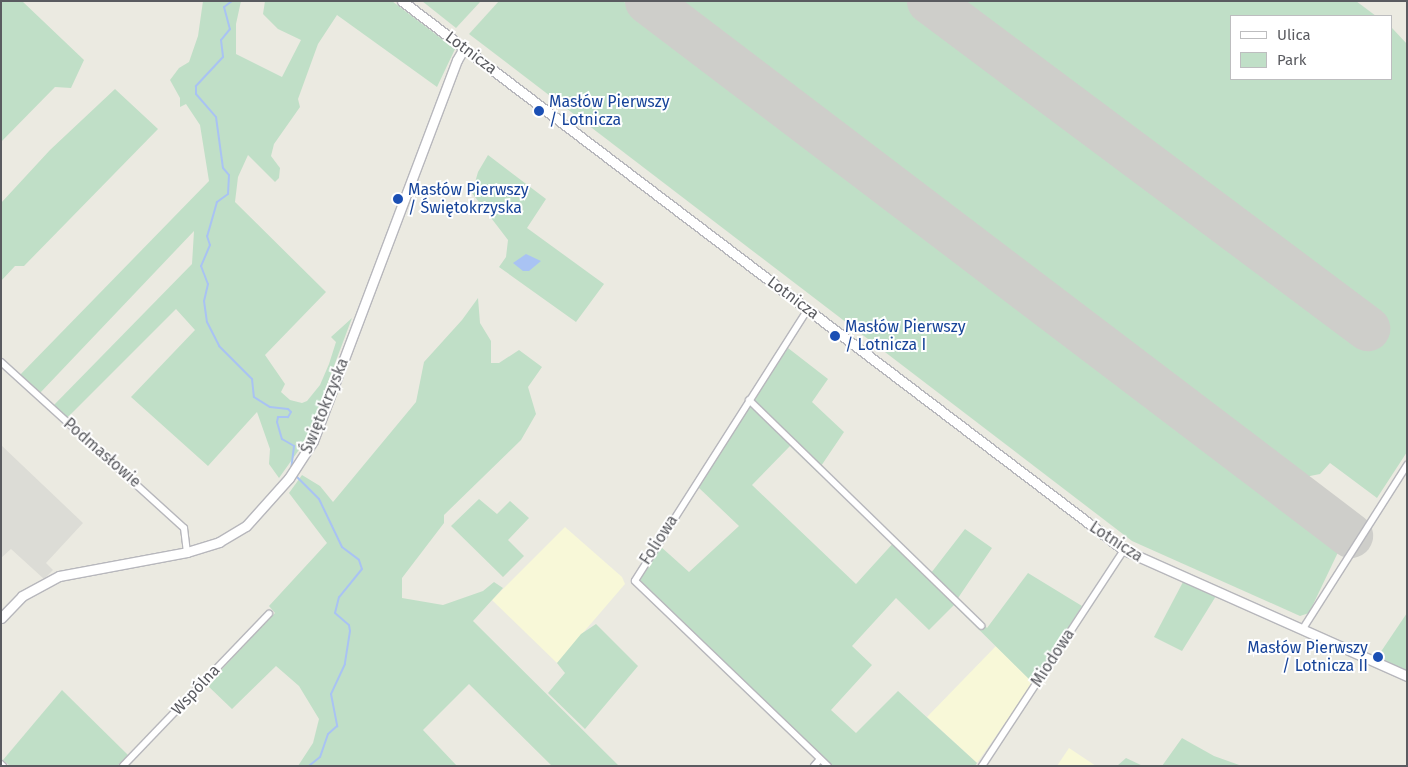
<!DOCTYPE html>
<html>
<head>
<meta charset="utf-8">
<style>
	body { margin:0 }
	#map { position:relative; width:1408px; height:767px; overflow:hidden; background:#ebeae1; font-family:"Fira Sans",sans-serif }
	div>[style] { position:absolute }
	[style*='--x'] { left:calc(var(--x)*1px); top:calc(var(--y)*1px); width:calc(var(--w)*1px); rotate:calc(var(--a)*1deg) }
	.commercial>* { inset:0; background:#f8f8d8 }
	.industrial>* { inset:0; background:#dcdcd6 }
	.green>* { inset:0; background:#c0dfc7 }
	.water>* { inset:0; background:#a9c3f3 }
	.stream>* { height:2px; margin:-1px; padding:0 1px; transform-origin:1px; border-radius:1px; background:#a9c3f3 }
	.runway>* { height:45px; margin:-22.5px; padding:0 22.5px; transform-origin:22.5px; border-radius:22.5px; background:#cececa }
	.roads { filter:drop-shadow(1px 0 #b7b7bc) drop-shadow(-1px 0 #b7b7bc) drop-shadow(0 1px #b7b7bc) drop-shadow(0 -1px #b7b7bc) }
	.street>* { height:6px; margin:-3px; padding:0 3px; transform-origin:3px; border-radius:3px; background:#fff }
	.secondary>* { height:9px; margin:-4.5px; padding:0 4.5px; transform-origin:4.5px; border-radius:4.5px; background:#fff }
	.dots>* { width:14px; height:14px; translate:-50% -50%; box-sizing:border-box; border:2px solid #fff; border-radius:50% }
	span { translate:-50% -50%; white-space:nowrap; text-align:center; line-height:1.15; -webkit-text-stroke:4px #fff; paint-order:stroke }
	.street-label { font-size:16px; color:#5a5b60 }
	.transit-label { font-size:16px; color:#164399 }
	.left { translate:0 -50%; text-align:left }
	.right { translate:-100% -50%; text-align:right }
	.frame { position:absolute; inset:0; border:2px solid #5a5b60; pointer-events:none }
	.legend { position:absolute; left:1230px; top:15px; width:162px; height:65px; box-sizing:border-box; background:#fff; border:1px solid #bdbdbf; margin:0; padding:6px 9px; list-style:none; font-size:15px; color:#5a5b60 }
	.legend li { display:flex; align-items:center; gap:10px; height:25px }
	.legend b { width:25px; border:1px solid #bdbdbf }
</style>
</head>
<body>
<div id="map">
	<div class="commercial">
		<div style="clip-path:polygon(565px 527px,622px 577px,625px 584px,557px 663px,492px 600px)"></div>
		<div style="clip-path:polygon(996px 646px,1033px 683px,977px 763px,927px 717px)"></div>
		<div style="clip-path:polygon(1069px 748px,1096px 766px,1057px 766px)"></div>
	</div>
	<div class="industrial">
		<div style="clip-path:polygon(1px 445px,83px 523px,46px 563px,53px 570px,44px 579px,11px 549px,1px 558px)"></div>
	</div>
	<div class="green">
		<div style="clip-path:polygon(1px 1px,22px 1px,84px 60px,71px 88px,55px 87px,1px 142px)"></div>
		<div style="clip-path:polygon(evenodd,203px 1px,241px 1px,236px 24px,236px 54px,282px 77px,301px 40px,278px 29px,263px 14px,265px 1px,392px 1px,455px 49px,437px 87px,337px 15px,318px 44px,298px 99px,300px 107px,274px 144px,271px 156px,280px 168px,279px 178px,275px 182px,248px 155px,238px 177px,235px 202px,326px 292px,265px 355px,285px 384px,281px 392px,290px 400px,302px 403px,307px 401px,320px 385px,329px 364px,336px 342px,331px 337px,352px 318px,313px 422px,301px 447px,279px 478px,269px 464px,270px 449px,257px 412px,208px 466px,131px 397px,195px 330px,176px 309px,66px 419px,19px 376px,209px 181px,200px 125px,186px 104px,180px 107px,180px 98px,170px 80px,179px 68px,189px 62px,198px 36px,203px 1px,194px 231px,192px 264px,53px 406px,40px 393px,194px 231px)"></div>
		<div style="clip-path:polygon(422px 1px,481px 1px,456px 28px)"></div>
		<div style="clip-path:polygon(499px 1px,623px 1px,1341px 546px,1309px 613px,1300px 616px,1132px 541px,469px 34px)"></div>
		<div style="clip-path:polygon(674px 1px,1356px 1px,1376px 16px,1232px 16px,1232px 79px,1392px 79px,1392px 28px,1407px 44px,1407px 452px,1377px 498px,1330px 463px,1320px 474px,1300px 478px)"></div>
		<div style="clip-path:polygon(115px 89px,158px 129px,24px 266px,15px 266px,1px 281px,1px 203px,50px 150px)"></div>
		<div style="clip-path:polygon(488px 155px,546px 199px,527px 228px,604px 284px,576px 322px,499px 267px,506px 257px,508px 240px,472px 193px,478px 172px)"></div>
		<div style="clip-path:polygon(478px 298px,480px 323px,491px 341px,491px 363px,499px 363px,519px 350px,542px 367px,528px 387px,536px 414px,521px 440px,444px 515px,444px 523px,402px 578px,402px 598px,443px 605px,483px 591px,494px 582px,503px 588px,473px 621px,619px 766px,552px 766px,469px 684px,423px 730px,457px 766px,298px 766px,313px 743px,319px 719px,299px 686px,276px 666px,232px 709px,207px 685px,275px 613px,269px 606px,327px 543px,289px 493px,302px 475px,320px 486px,333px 502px,416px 402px,424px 362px,462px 320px)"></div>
		<div style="clip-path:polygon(788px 348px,828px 379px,812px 402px,844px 432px,817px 472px,790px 446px,752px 485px,856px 584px,896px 540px,931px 573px,965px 529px,992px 548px,958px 598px,987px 628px,1028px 573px,1082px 606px,1033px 683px,954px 605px,929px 630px,896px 598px,852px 646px,872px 665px,831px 710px,856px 733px,898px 691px,977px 763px,975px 766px,833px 766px,639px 579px,660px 546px,689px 572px,739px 526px,698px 487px)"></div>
		<div style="clip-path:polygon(479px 499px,497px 514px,510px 501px,529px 518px,508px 540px,524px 556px,503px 577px,451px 526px)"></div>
		<div style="clip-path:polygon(1183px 582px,1216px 596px,1182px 651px,1154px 637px)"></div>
		<div style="clip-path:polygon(1407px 613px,1407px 672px,1376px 659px)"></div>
		<div style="clip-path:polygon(596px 624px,638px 666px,585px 729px,548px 693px,565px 673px,557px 663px,581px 634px)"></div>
		<div style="clip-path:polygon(62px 690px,128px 755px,117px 766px,10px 766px,3px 760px)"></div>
		<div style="clip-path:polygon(1182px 738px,1214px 756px,1242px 766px,1162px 766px)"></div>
		<div style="clip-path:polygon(1126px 758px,1143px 766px,1117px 766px)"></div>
	</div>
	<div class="water">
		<div style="clip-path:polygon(526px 254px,541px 261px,529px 271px,523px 271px,513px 263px)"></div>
	</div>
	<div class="stream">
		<div style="--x:232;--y:1;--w:10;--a:143"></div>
		<div style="--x:224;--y:7;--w:23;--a:75"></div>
		<div style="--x:230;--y:29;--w:14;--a:129"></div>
		<div style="--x:221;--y:40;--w:17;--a:83"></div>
		<div style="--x:223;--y:57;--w:40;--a:133"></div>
		<div style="--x:196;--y:86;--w:8;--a:90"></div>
		<div style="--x:196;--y:94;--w:30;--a:49"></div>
		<div style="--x:216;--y:117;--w:51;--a:82.2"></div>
		<div style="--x:223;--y:168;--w:9;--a:49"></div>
		<div style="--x:229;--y:175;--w:19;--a:93"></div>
		<div style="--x:228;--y:194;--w:14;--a:144"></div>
		<div style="--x:217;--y:202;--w:35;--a:106"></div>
		<div style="--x:207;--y:236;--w:9;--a:72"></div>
		<div style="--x:210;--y:245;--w:23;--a:113"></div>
		<div style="--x:201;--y:266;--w:19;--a:69"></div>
		<div style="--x:208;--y:284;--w:17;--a:103"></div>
		<div style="--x:204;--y:301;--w:21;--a:82"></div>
		<div style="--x:207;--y:322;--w:27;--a:63"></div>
		<div style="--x:219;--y:346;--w:47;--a:45"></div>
		<div style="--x:252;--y:379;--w:18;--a:84"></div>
		<div style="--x:254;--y:397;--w:19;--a:32"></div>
		<div style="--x:270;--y:407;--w:18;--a:6"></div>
		<div style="--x:288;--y:409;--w:4;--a:45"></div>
		<div style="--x:291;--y:412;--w:6;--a:121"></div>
		<div style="--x:288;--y:417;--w:10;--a:180"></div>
		<div style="--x:278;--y:417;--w:5;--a:101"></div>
		<div style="--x:277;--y:422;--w:18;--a:74"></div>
		<div style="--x:282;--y:439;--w:14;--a:30"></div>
		<div style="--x:294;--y:446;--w:23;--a:97"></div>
		<div style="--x:295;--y:475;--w:34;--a:45"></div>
		<div style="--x:319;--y:499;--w:53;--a:64.4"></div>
		<div style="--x:342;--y:547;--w:21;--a:37"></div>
		<div style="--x:359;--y:560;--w:9;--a:72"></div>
		<div style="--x:362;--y:569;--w:36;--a:129"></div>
		<div style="--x:339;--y:597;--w:16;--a:104"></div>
		<div style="--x:335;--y:613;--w:18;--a:41"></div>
		<div style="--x:349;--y:625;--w:6;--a:81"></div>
		<div style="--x:350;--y:631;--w:33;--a:99"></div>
		<div style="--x:345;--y:664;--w:33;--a:115"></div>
		<div style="--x:331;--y:694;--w:33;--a:79"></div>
		<div style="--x:337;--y:726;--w:12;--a:138"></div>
		<div style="--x:328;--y:734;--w:24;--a:109"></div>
		<div style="--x:320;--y:757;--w:14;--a:141"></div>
	</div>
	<div class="runway">
		<div style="--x:647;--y:1;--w:883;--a:37.22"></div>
		<div style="--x:929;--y:1;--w:547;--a:36.74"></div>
	</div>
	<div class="roads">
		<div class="street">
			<div style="--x:808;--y:309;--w:322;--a:122.5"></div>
			<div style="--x:635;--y:581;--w:267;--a:43.8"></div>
			<div style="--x:1;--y:362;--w:247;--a:42.2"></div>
			<div style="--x:184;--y:528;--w:24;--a:83"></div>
			<div style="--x:749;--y:400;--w:324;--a:44.2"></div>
			<div style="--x:1302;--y:630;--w:196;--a:-57.5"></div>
			<div style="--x:1;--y:764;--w:3;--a:45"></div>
			<div style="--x:123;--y:766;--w:211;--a:-46.2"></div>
			<div style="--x:814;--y:766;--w:9;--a:-49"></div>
			<div style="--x:982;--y:766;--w:258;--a:-56.7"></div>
		</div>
		<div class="secondary">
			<div style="--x:402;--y:1;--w:907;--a:37.25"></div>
			<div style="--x:1124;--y:550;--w:310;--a:24"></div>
			<div style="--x:1;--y:618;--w:30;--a:-46"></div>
			<div style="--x:22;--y:596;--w:42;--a:-28.4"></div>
			<div style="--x:59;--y:576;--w:130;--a:-10.6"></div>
			<div style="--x:187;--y:552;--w:34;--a:-17"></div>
			<div style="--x:219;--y:542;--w:31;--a:-31"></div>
			<div style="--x:246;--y:526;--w:64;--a:-48.1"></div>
			<div style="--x:289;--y:478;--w:44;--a:-57"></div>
			<div style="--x:313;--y:441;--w:407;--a:-69.3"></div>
			<div style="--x:457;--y:60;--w:14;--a:-60"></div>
		</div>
	</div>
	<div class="dots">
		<div style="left:539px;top:111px;background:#1a4fb4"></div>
		<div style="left:398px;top:199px;background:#1a4fb4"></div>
		<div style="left:835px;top:336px;background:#1a4fb4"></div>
		<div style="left:1378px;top:657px;background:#1a4fb4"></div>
	</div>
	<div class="street-label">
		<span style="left:471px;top:53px;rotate:37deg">Lotnicza</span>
		<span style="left:793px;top:298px;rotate:37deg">Lotnicza</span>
		<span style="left:325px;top:406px;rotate:-68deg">Świętokrzyska</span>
		<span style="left:102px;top:453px;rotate:41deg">Podmasłowie</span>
		<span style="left:659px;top:540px;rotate:-57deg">Foliowa</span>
		<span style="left:1116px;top:542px;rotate:33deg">Lotnicza</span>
		<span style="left:1053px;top:658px;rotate:-57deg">Miodowa</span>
		<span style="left:196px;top:690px;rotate:-47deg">Wspólna</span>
	</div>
	<div class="transit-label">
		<span class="left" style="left:549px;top:111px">Masłów Pierwszy<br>/ Lotnicza</span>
		<span class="left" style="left:408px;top:199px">Masłów Pierwszy<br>/ Świętokrzyska</span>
		<span class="left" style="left:845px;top:336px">Masłów Pierwszy<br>/ Lotnicza I</span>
		<span class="right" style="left:1368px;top:657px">Masłów Pierwszy<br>/ Lotnicza II</span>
	</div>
	<div class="frame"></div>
	<ul class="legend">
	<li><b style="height:6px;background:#fff"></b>Ulica</li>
	<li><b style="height:14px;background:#c0dfc7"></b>Park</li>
	</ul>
</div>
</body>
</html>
